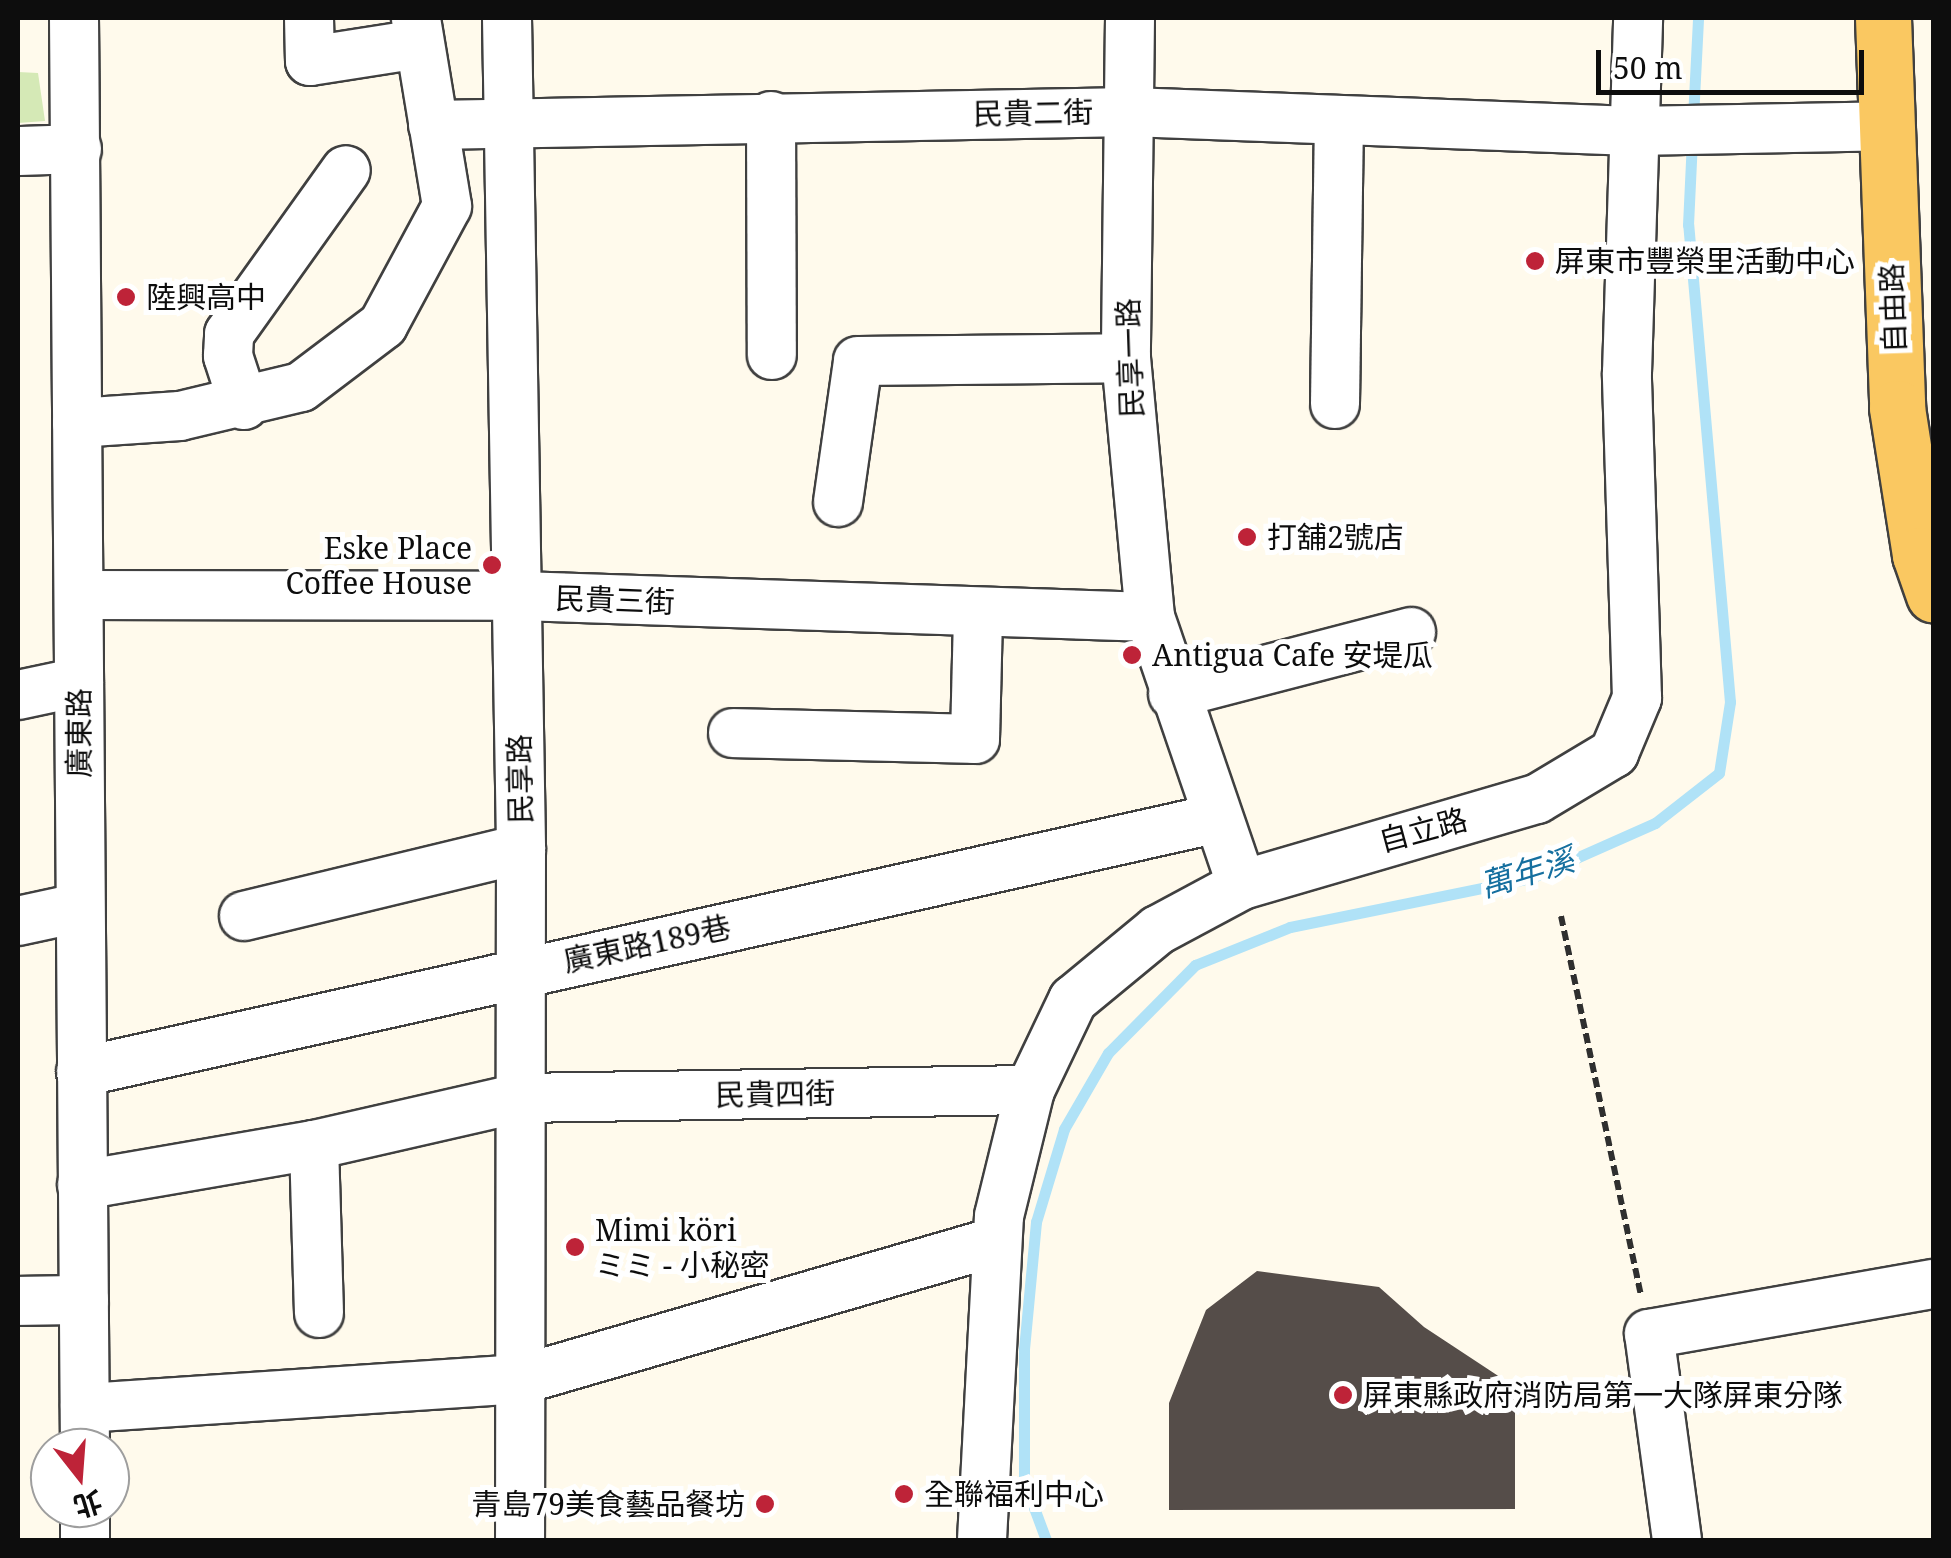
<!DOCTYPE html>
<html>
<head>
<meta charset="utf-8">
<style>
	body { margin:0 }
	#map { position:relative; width:1951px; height:1558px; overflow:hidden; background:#fffaec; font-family:"Noto Serif","Noto Sans TC","Noto Sans JP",serif }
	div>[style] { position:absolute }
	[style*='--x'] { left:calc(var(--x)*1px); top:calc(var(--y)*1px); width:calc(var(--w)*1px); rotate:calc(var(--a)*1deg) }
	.green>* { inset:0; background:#d5e9b6 }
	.stream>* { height:11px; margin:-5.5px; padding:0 5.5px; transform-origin:5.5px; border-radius:5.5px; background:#b0e2f7 }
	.building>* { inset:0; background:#554d49 }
	.path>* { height:6px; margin-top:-3px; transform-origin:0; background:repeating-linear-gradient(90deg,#2f2f2f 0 10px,transparent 0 15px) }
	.roads { filter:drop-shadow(2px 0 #404040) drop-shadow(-2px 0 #404040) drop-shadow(0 2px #404040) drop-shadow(0 -2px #404040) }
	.minor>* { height:48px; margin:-24px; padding:0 24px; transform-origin:24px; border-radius:24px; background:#fff }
	.major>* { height:55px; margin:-27.5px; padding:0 27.5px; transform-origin:27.5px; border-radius:27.5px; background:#fac861 }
	.dots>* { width:28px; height:28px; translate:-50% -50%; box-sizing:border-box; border:5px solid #fff; border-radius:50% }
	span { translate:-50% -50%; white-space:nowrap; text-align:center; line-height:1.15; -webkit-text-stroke:10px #fff; paint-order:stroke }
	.street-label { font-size:30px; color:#0d0d0d }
	.poi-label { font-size:30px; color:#0d0d0d }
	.left { translate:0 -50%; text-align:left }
	.right { translate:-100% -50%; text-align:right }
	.water-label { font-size:32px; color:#156f9f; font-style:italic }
	.frame { position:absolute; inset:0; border:20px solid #0d0d0d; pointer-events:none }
	.north { position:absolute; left:30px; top:1428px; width:100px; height:100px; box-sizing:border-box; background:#fff; border:2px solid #9e9e9e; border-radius:50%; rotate:163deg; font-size:28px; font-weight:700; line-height:40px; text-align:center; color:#0d0d0d }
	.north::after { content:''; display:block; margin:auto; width:35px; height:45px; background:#be2338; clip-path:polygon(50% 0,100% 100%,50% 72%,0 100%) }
	.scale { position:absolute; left:1596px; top:50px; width:268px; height:45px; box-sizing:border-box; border:5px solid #0d0d0d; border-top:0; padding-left:12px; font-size:30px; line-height:35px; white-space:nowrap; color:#0d0d0d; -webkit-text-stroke:8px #fff; paint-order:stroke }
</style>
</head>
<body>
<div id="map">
	<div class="green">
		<div style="clip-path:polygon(18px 72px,38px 73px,45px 121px,18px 123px)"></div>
	</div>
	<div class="stream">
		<div style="--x:1693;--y:118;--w:100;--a:-87.1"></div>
		<div style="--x:1046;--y:1540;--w:63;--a:-110.4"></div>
		<div style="--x:1024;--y:1481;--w:132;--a:-90"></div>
		<div style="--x:1024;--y:1349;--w:128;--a:-84.6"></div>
		<div style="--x:1036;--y:1222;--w:97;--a:-73.2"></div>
		<div style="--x:1064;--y:1129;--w:88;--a:-59.9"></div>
		<div style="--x:1108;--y:1053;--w:124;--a:-45.3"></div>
		<div style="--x:1195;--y:965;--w:102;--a:-21.8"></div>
		<div style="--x:1290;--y:927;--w:246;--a:-11.5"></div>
		<div style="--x:1531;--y:878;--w:136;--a:-23.9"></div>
		<div style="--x:1655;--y:823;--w:81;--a:-38"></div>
		<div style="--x:1719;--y:773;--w:72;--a:-81.2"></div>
		<div style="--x:1730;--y:702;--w:479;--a:-95"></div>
		<div style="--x:1688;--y:225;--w:84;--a:-87.3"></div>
	</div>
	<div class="building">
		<div style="clip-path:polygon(1257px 1271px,1379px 1287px,1424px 1327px,1515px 1387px,1515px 1509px,1169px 1510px,1169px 1403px,1206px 1310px)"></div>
	</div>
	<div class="path">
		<div style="--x:1561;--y:916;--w:389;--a:78.1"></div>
	</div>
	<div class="roads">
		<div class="minor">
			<div style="--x:74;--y:18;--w:1430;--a:89.56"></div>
			<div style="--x:309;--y:18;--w:43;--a:88.7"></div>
			<div style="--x:310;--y:61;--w:110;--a:-8.9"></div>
			<div style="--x:507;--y:18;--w:831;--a:89.03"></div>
			<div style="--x:521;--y:849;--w:691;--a:90.08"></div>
			<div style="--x:1130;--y:18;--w:340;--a:90.7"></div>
			<div style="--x:1126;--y:358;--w:260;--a:84.7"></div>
			<div style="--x:1150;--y:617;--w:283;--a:71.1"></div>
			<div style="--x:771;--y:116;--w:239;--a:89.8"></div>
			<div style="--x:433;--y:125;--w:697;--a:-1.07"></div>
			<div style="--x:1130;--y:112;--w:503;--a:2.16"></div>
			<div style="--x:1633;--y:131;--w:253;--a:-1.1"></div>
			<div style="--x:18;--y:151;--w:59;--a:-1.9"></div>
			<div style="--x:1335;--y:404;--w:284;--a:-89.2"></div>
			<div style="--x:244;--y:405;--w:52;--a:-108.1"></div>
			<div style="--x:228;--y:356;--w:22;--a:-87"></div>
			<div style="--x:229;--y:334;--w:201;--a:-54.5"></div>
			<div style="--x:77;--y:423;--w:103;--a:-3.9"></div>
			<div style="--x:180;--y:416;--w:124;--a:-13.5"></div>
			<div style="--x:301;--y:387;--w:103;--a:-37.1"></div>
			<div style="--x:383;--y:325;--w:135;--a:-61.7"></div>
			<div style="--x:447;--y:206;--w:191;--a:-99.4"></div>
			<div style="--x:838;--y:502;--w:142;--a:-81.9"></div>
			<div style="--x:858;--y:361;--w:268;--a:-0.6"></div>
			<div style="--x:79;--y:595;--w:439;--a:0.1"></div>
			<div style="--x:518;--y:596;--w:632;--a:1.9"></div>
			<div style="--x:1173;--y:694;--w:246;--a:-14.6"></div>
			<div style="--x:18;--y:695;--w:62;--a:-12"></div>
			<div style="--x:733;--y:733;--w:242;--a:1.4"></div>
			<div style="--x:975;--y:739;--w:125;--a:-88.6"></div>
			<div style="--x:244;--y:916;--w:285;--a:-13.6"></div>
			<div style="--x:18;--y:921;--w:61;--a:-12.2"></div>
			<div style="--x:81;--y:1072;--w:1161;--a:-12.59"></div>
			<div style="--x:314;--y:1145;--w:168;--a:88.3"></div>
			<div style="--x:82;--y:1185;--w:235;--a:-9.8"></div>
			<div style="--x:314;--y:1145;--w:211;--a:-12.9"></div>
			<div style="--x:520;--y:1098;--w:510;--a:-0.9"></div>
			<div style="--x:18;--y:1301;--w:66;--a:-0.9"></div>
			<div style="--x:85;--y:1408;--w:439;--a:-3.8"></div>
			<div style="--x:523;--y:1379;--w:492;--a:-16.2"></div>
			<div style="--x:85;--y:1508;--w:32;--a:90"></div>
			<div style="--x:982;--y:1540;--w:324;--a:-87"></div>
			<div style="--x:999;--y:1216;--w:130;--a:-76.2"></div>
			<div style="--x:1030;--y:1090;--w:100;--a:-64.5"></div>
			<div style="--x:1073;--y:1000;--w:110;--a:-39.5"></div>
			<div style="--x:1158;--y:930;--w:95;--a:-28.2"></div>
			<div style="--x:1242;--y:885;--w:307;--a:-16.3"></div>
			<div style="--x:1537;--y:799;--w:90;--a:-30.9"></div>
			<div style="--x:1614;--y:753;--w:60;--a:-67.3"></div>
			<div style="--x:1637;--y:698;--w:325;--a:-91.8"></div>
			<div style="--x:1627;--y:373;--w:355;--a:-88.2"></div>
			<div style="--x:1677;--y:1540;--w:208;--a:-97.7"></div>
			<div style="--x:1649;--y:1334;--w:289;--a:-10"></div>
		</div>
		<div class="major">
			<div style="--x:1883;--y:18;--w:390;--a:87.9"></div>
			<div style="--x:1897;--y:408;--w:149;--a:81.1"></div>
			<div style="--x:1920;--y:555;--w:42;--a:70.7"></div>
		</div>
	</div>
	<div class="dots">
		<div style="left:1535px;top:261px;background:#be2338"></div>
		<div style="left:126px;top:297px;background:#be2338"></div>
		<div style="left:1247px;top:537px;background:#be2338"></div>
		<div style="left:492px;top:565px;background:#be2338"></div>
		<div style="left:1132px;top:655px;background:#be2338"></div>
		<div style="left:575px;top:1247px;background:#be2338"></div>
		<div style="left:1343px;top:1395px;background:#be2338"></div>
		<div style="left:904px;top:1494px;background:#be2338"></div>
		<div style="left:765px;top:1504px;background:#be2338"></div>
	</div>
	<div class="street-label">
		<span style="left:1033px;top:113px;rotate:-1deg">民貴二街</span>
		<span style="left:1893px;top:308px;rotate:-92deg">自由路</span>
		<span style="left:1130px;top:358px;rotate:-92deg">民享一路</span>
		<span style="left:615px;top:600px;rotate:2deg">民貴三街</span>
		<span style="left:79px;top:733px;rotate:-90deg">廣東路</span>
		<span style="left:520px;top:779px;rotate:-91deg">民享路</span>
		<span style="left:1423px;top:830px;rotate:-15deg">自立路</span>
		<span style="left:647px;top:944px;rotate:-12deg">廣東路189巷</span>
		<span style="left:775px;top:1094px;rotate:-1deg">民貴四街</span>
	</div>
	<div class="poi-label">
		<span class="left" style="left:1555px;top:261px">屏東市豐榮里活動中心</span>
		<span class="left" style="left:146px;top:297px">陸興高中</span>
		<span class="left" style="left:1267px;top:537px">打舖2號店</span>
		<span class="right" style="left:472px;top:565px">Eske Place<br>Coffee House</span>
		<span class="left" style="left:1152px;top:655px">Antigua Cafe 安堤瓜</span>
		<span class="left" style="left:595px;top:1247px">Mimi köri<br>ミミ - 小秘密</span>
		<span class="left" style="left:1363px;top:1395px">屏東縣政府消防局第一大隊屏東分隊</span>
		<span class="left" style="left:924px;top:1494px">全聯福利中心</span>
		<span class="right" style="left:745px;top:1504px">青島79美食藝品餐坊</span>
	</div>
	<div class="water-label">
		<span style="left:1527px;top:872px;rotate:-17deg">萬年溪</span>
	</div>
	<div class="frame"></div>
	<div class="north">北</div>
	<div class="scale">50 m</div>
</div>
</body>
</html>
